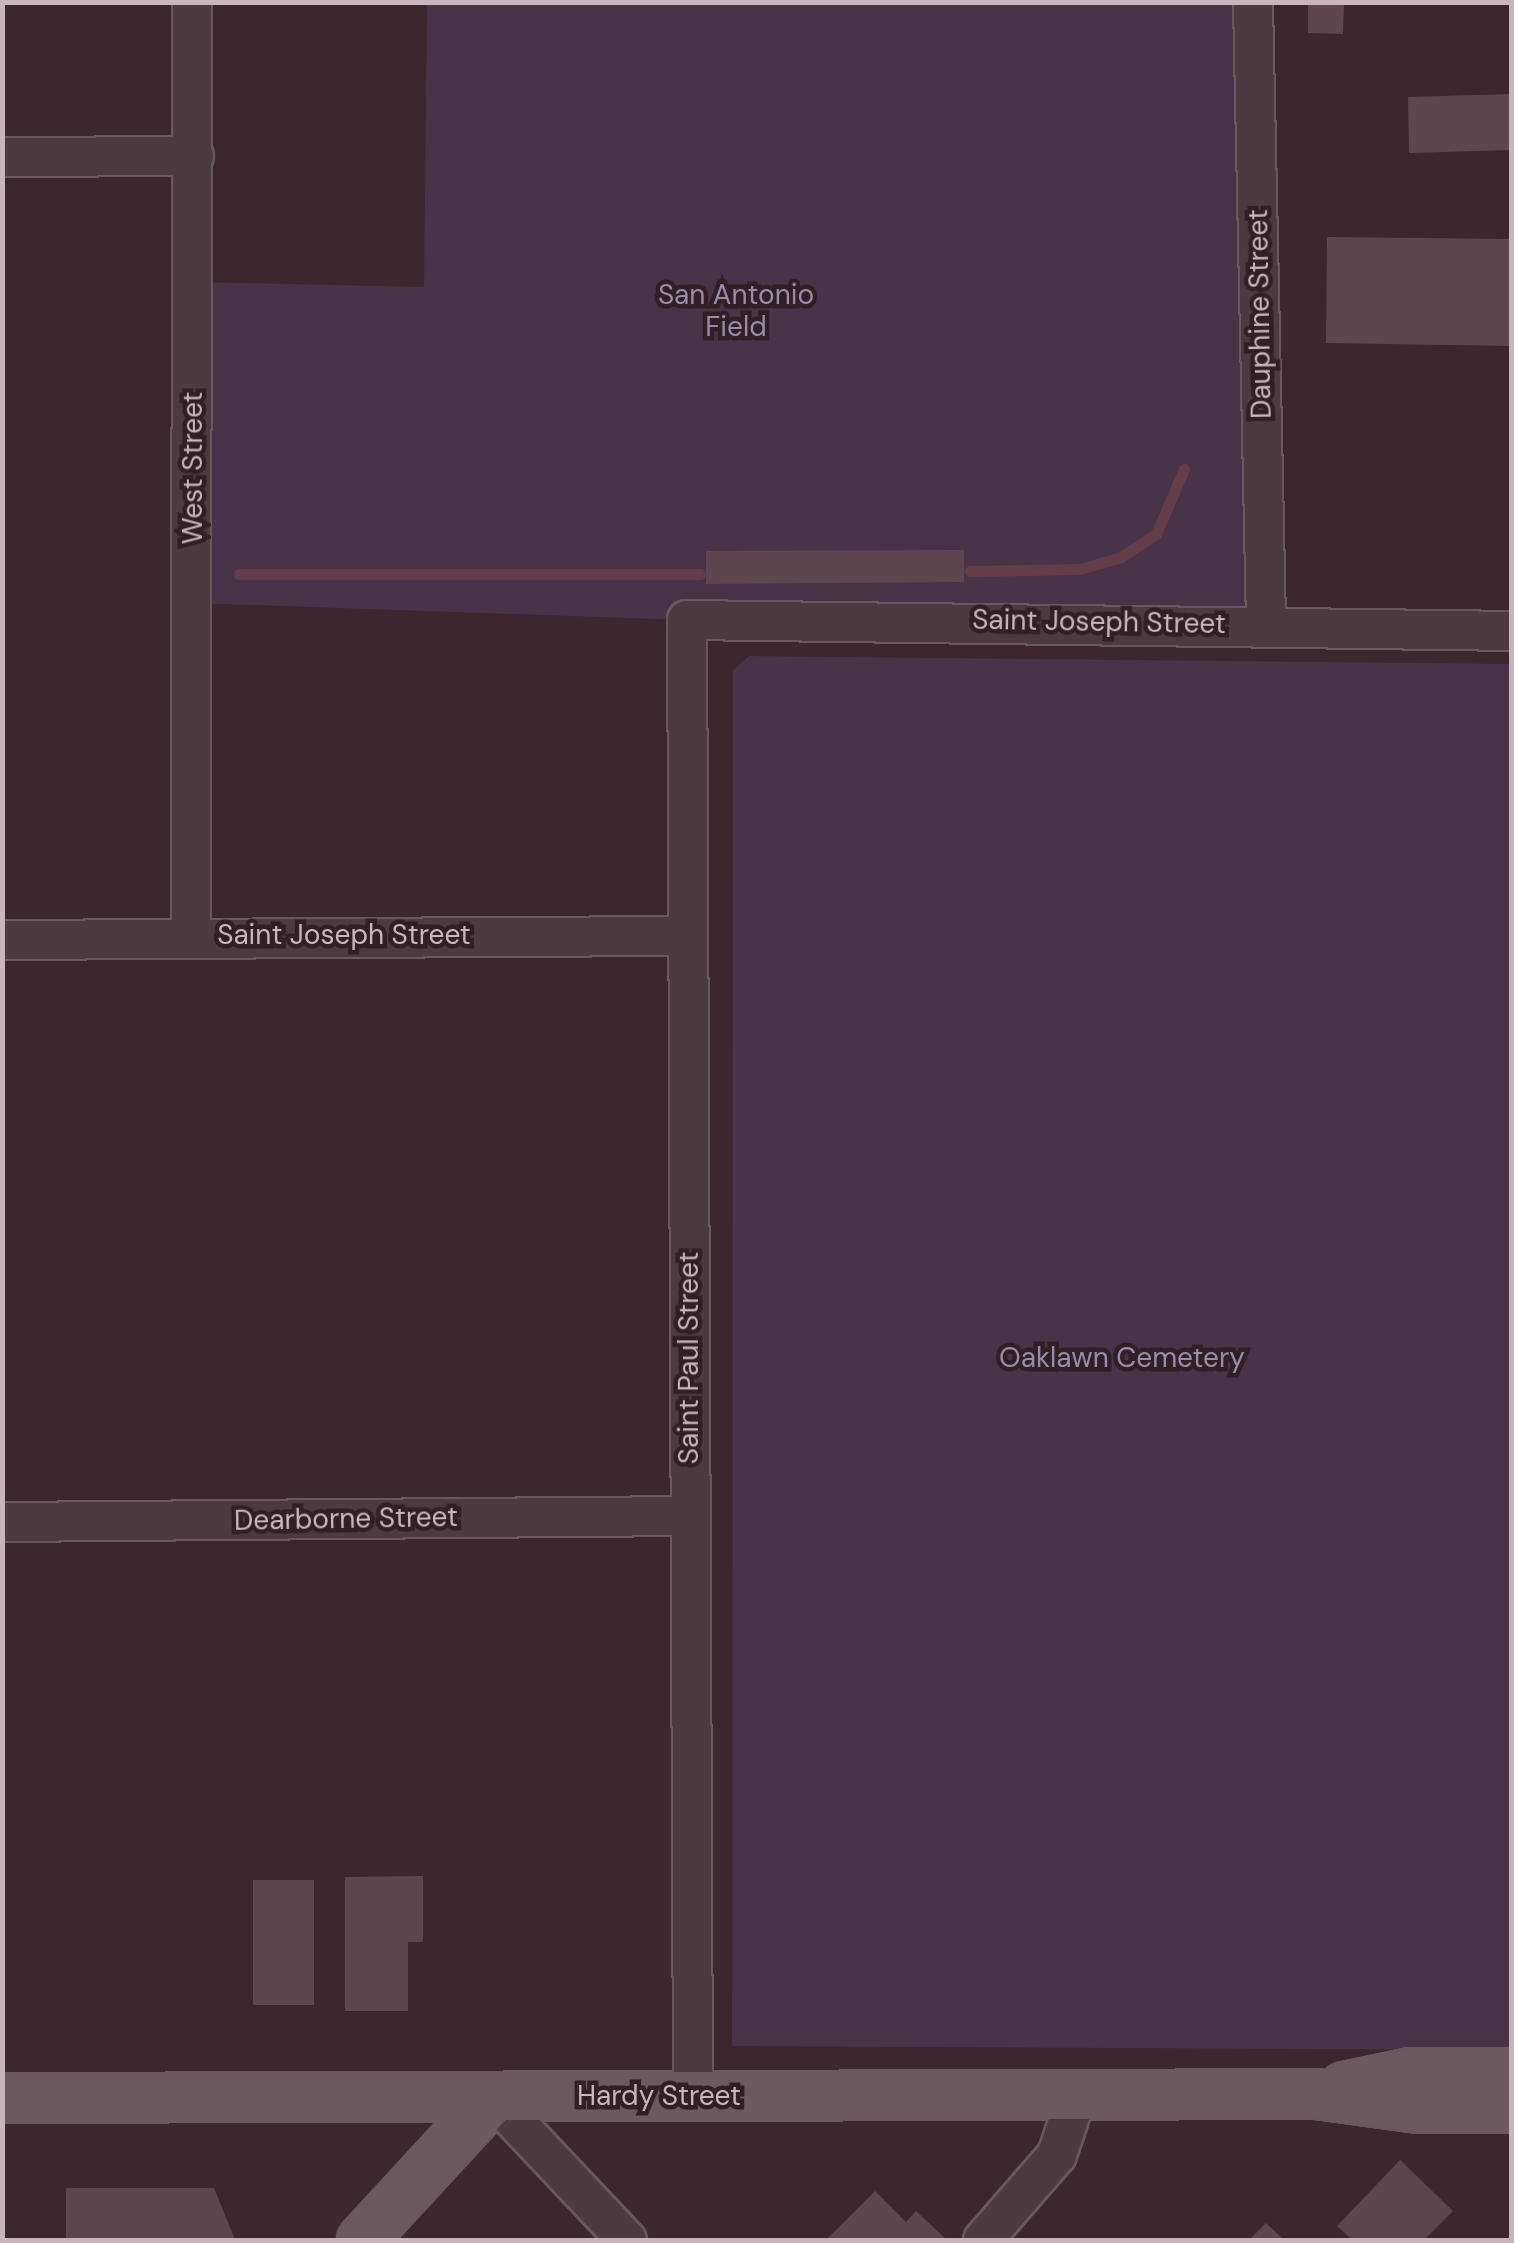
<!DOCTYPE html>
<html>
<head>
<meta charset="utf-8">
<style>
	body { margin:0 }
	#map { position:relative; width:1514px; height:2243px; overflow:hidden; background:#3d262e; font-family:"DM Sans",sans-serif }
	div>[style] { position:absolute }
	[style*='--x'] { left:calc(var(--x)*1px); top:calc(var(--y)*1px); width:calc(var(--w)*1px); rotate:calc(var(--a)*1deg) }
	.green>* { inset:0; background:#483348 }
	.stream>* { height:11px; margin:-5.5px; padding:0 5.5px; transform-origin:5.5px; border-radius:5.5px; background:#643d4a }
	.building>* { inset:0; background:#5f464e }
	.roads { filter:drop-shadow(2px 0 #6b585e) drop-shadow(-2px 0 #6b585e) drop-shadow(0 2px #6b585e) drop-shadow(0 -2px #6b585e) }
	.minor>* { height:38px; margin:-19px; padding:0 19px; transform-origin:19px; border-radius:19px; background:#4d3a40 }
	.major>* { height:48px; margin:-24px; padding:0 24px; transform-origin:24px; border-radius:24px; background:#6d585f }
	span { translate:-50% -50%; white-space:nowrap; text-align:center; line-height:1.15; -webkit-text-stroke:9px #321f25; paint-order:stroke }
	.park-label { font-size:28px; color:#968cac }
	.street-label { font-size:28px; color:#c8b6bc }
	.frame { position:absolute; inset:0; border:5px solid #c8b6bc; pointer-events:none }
</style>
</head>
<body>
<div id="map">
	<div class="green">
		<div style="clip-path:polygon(427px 3px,1253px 3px,1266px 625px,687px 620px,193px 603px,194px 282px,424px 287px)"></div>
		<div style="clip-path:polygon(749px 656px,1511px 664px,1511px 2050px,732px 2046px,733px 670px)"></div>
	</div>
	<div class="stream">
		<div style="--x:970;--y:571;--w:110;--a:-1"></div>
		<div style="--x:1080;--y:569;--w:43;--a:-16.3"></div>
		<div style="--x:1121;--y:557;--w:42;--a:-33.3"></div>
		<div style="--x:1156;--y:534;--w:71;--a:-66.7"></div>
		<div style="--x:239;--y:574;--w:461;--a:0"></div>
	</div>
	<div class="building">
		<div style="clip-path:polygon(1308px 4px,1344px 4px,1343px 34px,1308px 33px)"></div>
		<div style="clip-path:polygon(1512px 94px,1512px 150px,1409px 153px,1408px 97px)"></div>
		<div style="clip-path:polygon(1327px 237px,1512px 239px,1512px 346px,1326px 343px)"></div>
		<div style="clip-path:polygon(964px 550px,964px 582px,706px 584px,706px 551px)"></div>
		<div style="clip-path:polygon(423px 1876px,423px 1942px,408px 1942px,408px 2011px,345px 2011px,345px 1877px)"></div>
		<div style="clip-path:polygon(253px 1880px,314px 1880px,314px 2005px,253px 2005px)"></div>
		<div style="clip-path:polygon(1400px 2160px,1453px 2211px,1424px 2240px,1352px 2240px,1337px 2226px)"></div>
		<div style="clip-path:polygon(66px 2188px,214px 2188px,235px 2240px,66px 2240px)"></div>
		<div style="clip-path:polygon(875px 2191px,906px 2222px,916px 2211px,947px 2240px,826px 2240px)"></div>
		<div style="clip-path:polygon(1266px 2223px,1284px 2240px,1249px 2240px)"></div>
	</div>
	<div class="roads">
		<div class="minor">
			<div style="--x:1253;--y:2;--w:623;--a:88.8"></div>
			<div style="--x:2;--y:157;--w:192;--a:-0.3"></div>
			<div style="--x:191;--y:934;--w:932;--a:-89.94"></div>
			<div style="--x:2;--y:940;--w:684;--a:-0.34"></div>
			<div style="--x:2;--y:1522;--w:688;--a:-0.5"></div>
			<div style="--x:693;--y:2096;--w:1476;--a:-90.23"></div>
			<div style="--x:687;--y:620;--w:825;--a:0.76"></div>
			<div style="--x:493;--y:2098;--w:195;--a:46.7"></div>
			<div style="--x:983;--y:2240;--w:113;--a:-49"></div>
			<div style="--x:1057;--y:2155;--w:63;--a:-71.6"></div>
		</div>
		<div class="major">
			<div style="--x:1344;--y:2087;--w:68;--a:-11.8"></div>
			<div style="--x:1411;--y:2073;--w:101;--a:0"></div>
			<div style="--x:2;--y:2098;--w:1314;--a:-0.17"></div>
			<div style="--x:1316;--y:2094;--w:103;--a:7.8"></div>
			<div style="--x:1418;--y:2108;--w:94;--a:0"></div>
			<div style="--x:362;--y:2240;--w:193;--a:-47.3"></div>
		</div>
	</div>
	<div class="park-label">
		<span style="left:736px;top:311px">San Antonio<br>Field</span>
		<span style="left:1122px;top:1358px">Oaklawn Cemetery</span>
	</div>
	<div class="street-label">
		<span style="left:1260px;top:314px;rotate:-91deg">Dauphine Street</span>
		<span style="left:193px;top:468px;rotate:-90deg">West Street</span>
		<span style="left:1099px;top:622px;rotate:1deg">Saint Joseph Street</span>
		<span style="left:344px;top:935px">Saint Joseph Street</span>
		<span style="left:689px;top:1358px;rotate:-90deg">Saint Paul Street</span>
		<span style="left:346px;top:1519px;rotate:-1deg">Dearborne Street</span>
		<span style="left:659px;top:2096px">Hardy Street</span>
	</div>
	<div class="frame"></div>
</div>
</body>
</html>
